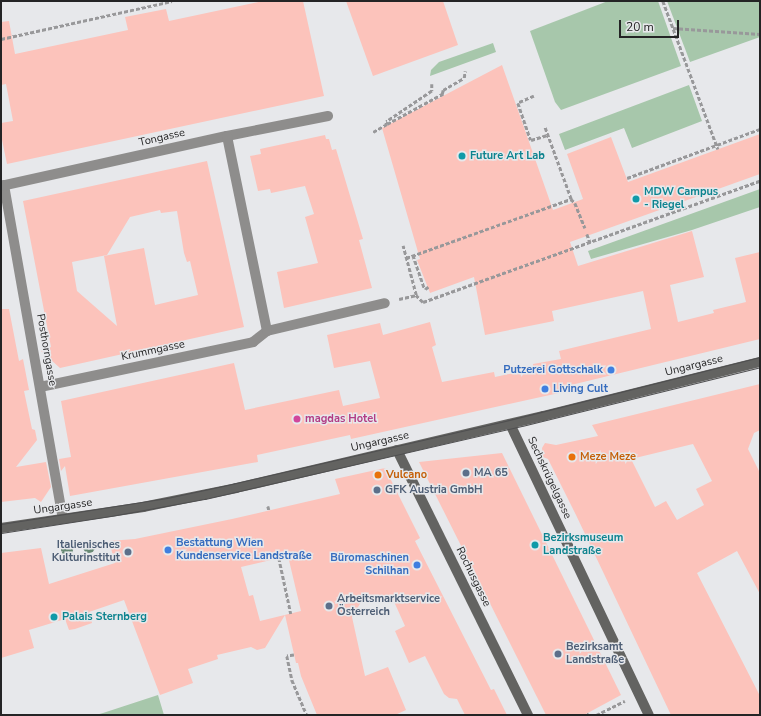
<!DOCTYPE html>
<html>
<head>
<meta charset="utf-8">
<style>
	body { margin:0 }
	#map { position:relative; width:761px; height:716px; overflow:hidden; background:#e7e8eb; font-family:"Nunito Sans",sans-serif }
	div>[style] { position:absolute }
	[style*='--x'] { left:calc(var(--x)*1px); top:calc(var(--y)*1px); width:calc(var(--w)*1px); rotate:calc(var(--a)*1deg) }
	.green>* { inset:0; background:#a7c7ab }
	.building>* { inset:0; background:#fcc3bb }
	.path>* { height:2.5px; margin-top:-1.25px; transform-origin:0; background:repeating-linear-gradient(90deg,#98989a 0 4px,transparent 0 6px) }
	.street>* { height:10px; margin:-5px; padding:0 5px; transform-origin:5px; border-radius:5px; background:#8e8d8c }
	.secondary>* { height:10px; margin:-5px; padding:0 5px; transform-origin:5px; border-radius:5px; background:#636361 }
	.tram>* { height:1px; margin:-0.5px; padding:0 0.5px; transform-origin:0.5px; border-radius:0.5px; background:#4f4f50 }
	.trees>* { width:12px; height:12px; margin:-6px; border-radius:50%; background:#688974 }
	.dots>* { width:11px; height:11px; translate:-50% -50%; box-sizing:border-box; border:2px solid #e7e8eb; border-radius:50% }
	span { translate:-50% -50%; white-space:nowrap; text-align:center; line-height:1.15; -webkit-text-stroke:3px #e7e8eb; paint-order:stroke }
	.street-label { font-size:11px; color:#242425 }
	.culture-label { font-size:11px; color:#0d838f; font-weight:700 }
	.left { translate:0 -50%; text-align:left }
	.shop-label { font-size:11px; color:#366cbe; font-weight:700 }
	.right { translate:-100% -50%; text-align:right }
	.hotel-label { font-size:11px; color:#b23c85; font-weight:700 }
	.food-label { font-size:11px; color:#c56008; font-weight:700 }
	.service-label { font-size:11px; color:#4e5e75; font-weight:700 }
	.frame { position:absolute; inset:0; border:2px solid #242425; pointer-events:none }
	.scale { position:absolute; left:619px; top:20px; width:60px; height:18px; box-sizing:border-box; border:2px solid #242425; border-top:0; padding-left:5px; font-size:12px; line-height:14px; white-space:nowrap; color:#242425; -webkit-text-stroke:3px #e7e8eb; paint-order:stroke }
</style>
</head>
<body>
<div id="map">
	<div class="green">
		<div style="clip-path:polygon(608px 1px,658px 1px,681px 66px,561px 110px,555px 102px,530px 31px)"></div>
		<div style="clip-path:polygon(667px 1px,760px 1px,760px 37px,690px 62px)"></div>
		<div style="clip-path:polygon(493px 43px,496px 52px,430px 76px,431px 70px,439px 62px)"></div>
		<div style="clip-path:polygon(689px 85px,702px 121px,632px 148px,624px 128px,565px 150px,559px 134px)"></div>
		<div style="clip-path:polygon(760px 189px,760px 207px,692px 230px,591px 259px,588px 251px)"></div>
		<div style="clip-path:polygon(158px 695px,164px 715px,96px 715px,103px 713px)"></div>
	</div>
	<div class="building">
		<div style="clip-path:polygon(263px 1px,303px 1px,324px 96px,7px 164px,1px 135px,1px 123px,13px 121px,6px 84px,1px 85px,1px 22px,9px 21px,15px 54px,128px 30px,125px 17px,166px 9px,169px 21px)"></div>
		<div style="clip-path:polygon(346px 1px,443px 1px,458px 45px,373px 76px)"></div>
		<div style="clip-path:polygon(502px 65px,553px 210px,583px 199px,567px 154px,611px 137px,628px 182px,760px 134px,760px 174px,570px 242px,578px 266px,692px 231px,704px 277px,670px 285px,678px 322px,714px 313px,713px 310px,746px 302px,735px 258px,760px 252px,760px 339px,567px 386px,568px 391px,351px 439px,350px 435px,257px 455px,258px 462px,70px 496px,65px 466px,61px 471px,59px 459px,71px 457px,61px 401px,234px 363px,245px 410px,339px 390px,343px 406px,380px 398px,370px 361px,334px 368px,327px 335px,380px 323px,383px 335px,430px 322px,436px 345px,432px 347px,442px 382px,494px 372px,495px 377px,533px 369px,533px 364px,561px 359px,559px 351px,651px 329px,643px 291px,552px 311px,554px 321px,485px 335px,474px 277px,430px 293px,417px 260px,420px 259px,382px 128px)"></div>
		<div style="clip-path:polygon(325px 135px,326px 139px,329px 139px,332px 150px,336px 149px,363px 239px,359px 240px,372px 288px,284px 308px,277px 272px,318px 263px,305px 217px,314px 214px,305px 186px,271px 193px,270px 189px,258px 191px,250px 156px,261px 154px,260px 149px)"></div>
		<div style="clip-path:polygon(evenodd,207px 161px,244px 327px,60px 368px,41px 351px,51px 347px,23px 201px,207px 161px,160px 210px,161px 213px,177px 211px,184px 253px,187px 262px,190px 261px,198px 295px,155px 305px,144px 248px,104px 256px,117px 326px,77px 291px,72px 262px,107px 255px,130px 217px,160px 210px)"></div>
		<div style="clip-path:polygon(1px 309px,9px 309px,19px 361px,23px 359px,29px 390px,24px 391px,32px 429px,35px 430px,37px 440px,16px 467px,46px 462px,51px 487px,41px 502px,35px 498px,1px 502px)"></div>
		<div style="clip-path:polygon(evenodd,760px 384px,760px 430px,754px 433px,748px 449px,760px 473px,760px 594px,737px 551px,697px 573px,760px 696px,760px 715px,671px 715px,576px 515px,548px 459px,543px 457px,542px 448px,545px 443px,556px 445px,598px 436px,592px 425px,760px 384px,693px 444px,712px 481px,696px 489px,704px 505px,677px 520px,666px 501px,655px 507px,631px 459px,693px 444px)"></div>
		<div style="clip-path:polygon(502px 453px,621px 695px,584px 715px,546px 715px,419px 462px)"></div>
		<div style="clip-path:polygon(evenodd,385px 468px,420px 538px,415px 541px,491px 690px,494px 689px,507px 715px,465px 715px,457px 699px,449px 698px,444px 694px,425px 656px,409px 663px,395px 631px,405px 626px,391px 595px,361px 602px,352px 617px,365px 676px,388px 667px,406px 710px,395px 715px,317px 715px,301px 676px,298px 663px,296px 663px,285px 615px,265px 648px,257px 650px,251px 647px,217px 655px,218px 659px,188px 669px,193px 683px,160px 695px,124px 600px,89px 612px,92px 623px,75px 629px,69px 630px,65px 619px,29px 630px,34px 648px,1px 658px,1px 553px,41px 548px,49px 584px,115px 563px,109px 541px,135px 539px,232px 519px,340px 494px,335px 479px,385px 468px,288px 556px,301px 611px,260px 621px,253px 595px,249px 596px,241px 567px,288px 556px)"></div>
	</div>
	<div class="path">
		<div style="--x:663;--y:1;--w:158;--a:69.6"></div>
		<div style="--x:673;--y:28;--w:87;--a:3.9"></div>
		<div style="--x:1;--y:39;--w:175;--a:-12.5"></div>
		<div style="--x:432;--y:84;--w:7;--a:90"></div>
		<div style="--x:432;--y:91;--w:55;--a:146"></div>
		<div style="--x:386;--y:122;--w:2;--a:63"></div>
		<div style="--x:387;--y:124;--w:63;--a:-28.6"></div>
		<div style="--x:442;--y:94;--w:2;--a:63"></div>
		<div style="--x:442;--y:94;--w:4;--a:-76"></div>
		<div style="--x:443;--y:90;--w:24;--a:-30"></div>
		<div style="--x:464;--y:78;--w:7;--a:-82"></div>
		<div style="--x:534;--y:96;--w:17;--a:156"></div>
		<div style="--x:518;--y:103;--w:39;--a:71"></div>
		<div style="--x:531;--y:140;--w:17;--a:-17"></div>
		<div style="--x:373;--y:132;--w:16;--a:-30"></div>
		<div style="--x:627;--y:178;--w:142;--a:-20.2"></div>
		<div style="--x:571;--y:199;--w:6;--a:45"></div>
		<div style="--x:575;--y:203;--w:27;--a:68"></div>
		<div style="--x:587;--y:234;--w:9;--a:69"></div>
		<div style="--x:413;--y:255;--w:36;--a:71"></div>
		<div style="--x:425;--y:289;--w:4;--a:-34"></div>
		<div style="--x:406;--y:258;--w:175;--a:-19.7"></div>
		<div style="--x:571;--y:199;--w:76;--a:-110.1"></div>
		<div style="--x:416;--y:295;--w:10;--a:45"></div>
		<div style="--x:423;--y:302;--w:358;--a:-19.8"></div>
		<div style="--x:399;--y:299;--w:17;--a:-13"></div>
		<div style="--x:416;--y:295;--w:51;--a:-104.9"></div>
		<div style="--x:268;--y:506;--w:4;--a:76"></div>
		<div style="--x:279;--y:558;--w:57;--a:77.9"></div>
		<div style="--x:294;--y:655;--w:7;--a:172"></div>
		<div style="--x:287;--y:656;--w:25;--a:78"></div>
		<div style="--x:292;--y:680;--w:38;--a:67"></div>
		<div style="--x:587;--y:713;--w:2;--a:63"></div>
		<div style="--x:596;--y:715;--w:32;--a:-26"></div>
	</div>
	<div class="street">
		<div style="--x:4;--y:185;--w:339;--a:80"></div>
		<div style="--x:1;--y:186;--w:231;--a:-12.5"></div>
		<div style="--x:227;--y:136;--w:103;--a:-11.2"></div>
		<div style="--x:267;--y:331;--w:121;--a:-13.3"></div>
		<div style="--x:40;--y:387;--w:218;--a:-11.9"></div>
		<div style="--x:253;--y:342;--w:18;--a:-38"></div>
		<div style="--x:267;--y:331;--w:199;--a:-101.6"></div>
	</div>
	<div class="secondary">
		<div style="--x:510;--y:424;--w:322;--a:64.5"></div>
		<div style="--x:397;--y:450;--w:296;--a:63.7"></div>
		<div style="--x:1;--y:528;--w:144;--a:-8.4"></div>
		<div style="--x:143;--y:507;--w:95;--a:-11.5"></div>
		<div style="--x:236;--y:488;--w:315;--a:-13.2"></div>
		<div style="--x:543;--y:416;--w:224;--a:-14"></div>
	</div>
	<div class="tram">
		<div style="--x:1;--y:524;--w:168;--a:-8.9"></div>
		<div style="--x:167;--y:498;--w:57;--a:-12.1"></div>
		<div style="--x:223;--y:486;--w:285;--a:-13"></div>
		<div style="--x:501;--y:422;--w:267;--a:-14.1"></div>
		<div style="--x:1;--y:533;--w:111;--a:-8.8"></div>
		<div style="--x:111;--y:516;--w:96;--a:-10.3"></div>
		<div style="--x:205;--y:499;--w:325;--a:-13"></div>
		<div style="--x:522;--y:426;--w:245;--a:-13.9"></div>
	</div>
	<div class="trees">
		<div style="left:89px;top:547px"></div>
		<div style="left:67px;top:550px"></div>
	</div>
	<div class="dots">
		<div style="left:462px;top:156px;background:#0f9aa8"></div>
		<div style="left:636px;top:199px;background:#0f9aa8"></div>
		<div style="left:611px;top:370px;background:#3f7fe0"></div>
		<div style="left:545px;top:389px;background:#3f7fe0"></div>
		<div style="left:297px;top:419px;background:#d1479c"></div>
		<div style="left:572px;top:457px;background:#e8710a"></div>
		<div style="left:466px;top:473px;background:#5c6f8a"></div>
		<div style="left:378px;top:475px;background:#e8710a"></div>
		<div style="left:377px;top:490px;background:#5c6f8a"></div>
		<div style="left:535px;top:545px;background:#0f9aa8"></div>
		<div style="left:168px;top:550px;background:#3f7fe0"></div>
		<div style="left:128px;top:552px;background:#5c6f8a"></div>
		<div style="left:417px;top:565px;background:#3f7fe0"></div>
		<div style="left:329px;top:606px;background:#5c6f8a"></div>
		<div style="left:54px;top:617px;background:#0f9aa8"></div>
		<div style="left:558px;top:654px;background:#5c6f8a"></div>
	</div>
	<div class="street-label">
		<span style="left:162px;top:138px;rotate:-13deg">Tongasse</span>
		<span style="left:46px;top:350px;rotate:80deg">Posthorngasse</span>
		<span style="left:153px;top:351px;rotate:-12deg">Krummgasse</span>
		<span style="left:694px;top:366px;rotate:-14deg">Ungargasse</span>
		<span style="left:380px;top:442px;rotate:-13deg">Ungargasse</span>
		<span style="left:549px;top:478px;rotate:65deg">Sechskrügelgasse</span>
		<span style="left:63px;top:507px;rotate:-8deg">Ungargasse</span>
		<span style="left:473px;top:577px;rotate:64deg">Rochusgasse</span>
	</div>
	<div class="culture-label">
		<span class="left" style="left:470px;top:156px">Future Art Lab</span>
		<span class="left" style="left:644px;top:199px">MDW Campus<br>- Riegel</span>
		<span class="left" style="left:543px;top:545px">Bezirksmuseum<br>Landstraße</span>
		<span class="left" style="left:62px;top:617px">Palais Sternberg</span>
	</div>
	<div class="shop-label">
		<span class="right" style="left:603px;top:370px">Putzerei Gottschalk</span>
		<span class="left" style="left:553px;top:389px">Living Cult</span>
		<span class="left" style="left:176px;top:550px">Bestattung Wien<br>Kundenservice Landstraße</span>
		<span class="right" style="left:409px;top:565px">Büromaschinen<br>Schilhan</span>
	</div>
	<div class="hotel-label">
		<span class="left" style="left:305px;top:419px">magdas Hotel</span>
	</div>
	<div class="food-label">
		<span class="left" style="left:580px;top:457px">Meze Meze</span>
		<span class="left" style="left:386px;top:475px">Vulcano</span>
	</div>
	<div class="service-label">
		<span class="left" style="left:474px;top:473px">MA 65</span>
		<span class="left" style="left:385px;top:490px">GFK Austria GmbH</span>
		<span class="right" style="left:120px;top:552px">Italienisches<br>Kulturinstitut</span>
		<span class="left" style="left:337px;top:606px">Arbeitsmarktservice<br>Österreich</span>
		<span class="left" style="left:566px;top:654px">Bezirksamt<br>Landstraße</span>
	</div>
	<div class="frame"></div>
	<div class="scale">20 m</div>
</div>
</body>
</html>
